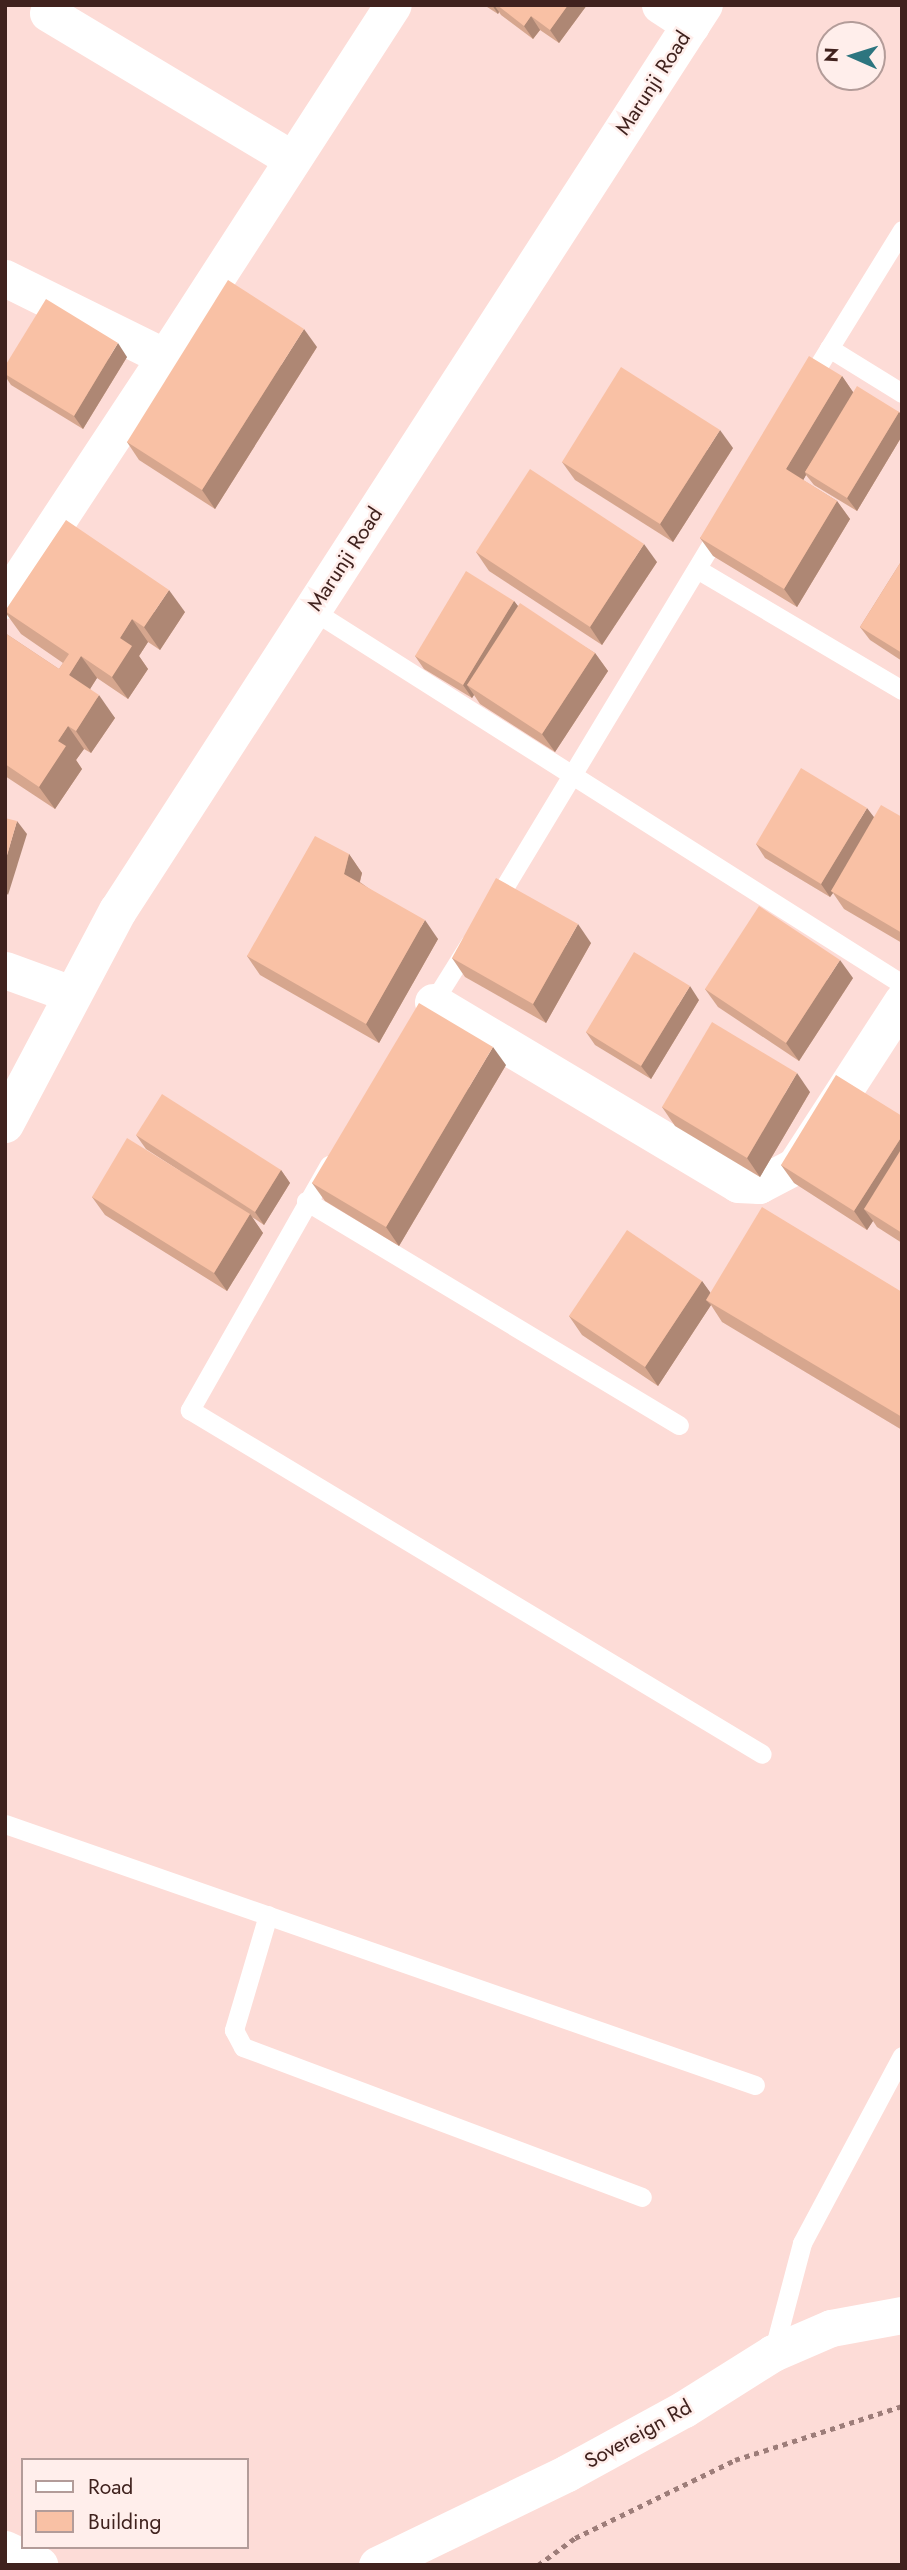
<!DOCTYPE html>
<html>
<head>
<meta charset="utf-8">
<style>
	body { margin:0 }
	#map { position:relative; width:907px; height:2570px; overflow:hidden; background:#fddcd7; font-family:Jost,sans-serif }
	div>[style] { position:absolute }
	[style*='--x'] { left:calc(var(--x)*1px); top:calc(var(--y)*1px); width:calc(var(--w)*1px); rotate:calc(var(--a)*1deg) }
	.path>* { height:4.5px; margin-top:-2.25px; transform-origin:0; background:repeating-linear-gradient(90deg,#9d7d79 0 5px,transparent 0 10px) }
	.service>* { height:19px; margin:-9.5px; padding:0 9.5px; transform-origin:9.5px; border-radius:9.5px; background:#fff }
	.minor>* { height:37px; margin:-18.5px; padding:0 18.5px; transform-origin:18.5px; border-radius:18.5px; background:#fff }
	.tertiary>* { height:38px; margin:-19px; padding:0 19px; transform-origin:19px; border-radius:19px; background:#fff }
	.wall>* { inset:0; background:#d6a68e }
	.shaded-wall>* { inset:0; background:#ae8774 }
	.building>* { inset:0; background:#f9c1a5 }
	span { translate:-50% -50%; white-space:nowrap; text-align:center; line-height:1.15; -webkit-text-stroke:5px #ffeeeb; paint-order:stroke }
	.street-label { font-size:21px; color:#40221e }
	.frame { position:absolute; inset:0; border:7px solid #40221e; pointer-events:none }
	.legend { position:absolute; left:21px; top:2458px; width:228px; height:91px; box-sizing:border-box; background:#ffeeeb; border:2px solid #b39c99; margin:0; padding:9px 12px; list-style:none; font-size:21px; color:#40221e }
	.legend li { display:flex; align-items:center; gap:14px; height:35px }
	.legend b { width:35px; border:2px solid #b39c99 }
	.north { position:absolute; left:816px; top:21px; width:70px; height:70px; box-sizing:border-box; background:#ffeeeb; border:2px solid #b39c99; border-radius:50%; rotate:273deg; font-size:19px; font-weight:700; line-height:28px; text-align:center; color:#40221e }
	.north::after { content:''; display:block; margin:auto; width:24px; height:32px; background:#2d757f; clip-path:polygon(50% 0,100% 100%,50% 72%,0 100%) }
</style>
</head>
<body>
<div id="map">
	<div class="path">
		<div style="--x:538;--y:2565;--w:46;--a:-36.1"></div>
		<div style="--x:575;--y:2538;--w:178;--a:-26"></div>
		<div style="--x:735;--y:2460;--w:176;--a:-17.9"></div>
	</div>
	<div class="service">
		<div style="--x:829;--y:348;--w:86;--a:31.7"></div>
		<div style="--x:807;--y:384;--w:181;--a:-58.3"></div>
		<div style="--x:697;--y:569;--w:238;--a:30.6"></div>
		<div style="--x:312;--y:610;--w:699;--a:32.37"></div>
		<div style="--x:493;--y:906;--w:443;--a:-58.9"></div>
		<div style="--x:430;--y:1007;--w:75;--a:-58"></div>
		<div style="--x:329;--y:1165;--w:282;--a:119.6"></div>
		<div style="--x:190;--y:1410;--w:667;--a:31.02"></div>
		<div style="--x:306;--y:1201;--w:435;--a:31"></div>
		<div style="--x:5;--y:1824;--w:794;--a:19.19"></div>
		<div style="--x:268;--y:1915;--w:120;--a:106.5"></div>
		<div style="--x:234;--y:2030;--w:19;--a:62"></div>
		<div style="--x:243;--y:2047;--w:426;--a:20.6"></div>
		<div style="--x:773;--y:2353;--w:114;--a:-75.2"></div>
		<div style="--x:802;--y:2243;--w:212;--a:-61.9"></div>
	</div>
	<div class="minor">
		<div style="--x:660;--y:5;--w:37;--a:33"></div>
		<div style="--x:48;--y:13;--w:282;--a:30.9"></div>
		<div style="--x:5;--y:278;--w:178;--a:26.3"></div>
		<div style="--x:165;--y:357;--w:419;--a:-57.1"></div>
		<div style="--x:5;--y:600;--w:291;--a:-56.6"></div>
		<div style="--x:5;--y:970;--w:70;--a:20"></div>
		<div style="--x:433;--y:1002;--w:355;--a:30.8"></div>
		<div style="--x:738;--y:1184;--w:21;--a:3"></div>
		<div style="--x:759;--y:1185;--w:41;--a:-27.8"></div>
		<div style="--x:795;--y:1166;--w:197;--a:-57"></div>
		<div style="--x:5;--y:2549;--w:38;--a:25"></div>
		<div style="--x:377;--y:2565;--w:211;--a:-25.8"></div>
		<div style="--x:567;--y:2473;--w:133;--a:-28.7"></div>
		<div style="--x:684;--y:2409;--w:105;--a:-32.2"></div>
		<div style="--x:773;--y:2353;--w:63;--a:-23.3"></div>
		<div style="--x:831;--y:2328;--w:72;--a:-10.4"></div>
	</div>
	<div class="tertiary">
		<div style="--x:5;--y:1124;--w:241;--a:-62.1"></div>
		<div style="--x:118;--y:911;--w:1079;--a:-57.11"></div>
	</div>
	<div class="wall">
		<div style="clip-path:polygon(484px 5px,587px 5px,559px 43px,540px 30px,533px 39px,501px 15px,499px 12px,498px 14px)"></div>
		<div style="clip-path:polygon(317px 347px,215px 509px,139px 460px,127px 442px)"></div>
		<div style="clip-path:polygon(127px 357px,83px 429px,11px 385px,5px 376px,5px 366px)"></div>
		<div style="clip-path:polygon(842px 376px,853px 392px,899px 412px,902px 416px,902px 436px,857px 511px,814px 485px,806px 475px,803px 480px,837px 501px,850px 519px,797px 607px,713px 556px,700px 538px)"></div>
		<div style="clip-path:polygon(733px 448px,673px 542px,575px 480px,562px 462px)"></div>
		<div style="clip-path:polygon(476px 552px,657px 562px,602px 645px,489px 571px)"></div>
		<div style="clip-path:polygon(902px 560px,902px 661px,870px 640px,860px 627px)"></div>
		<div style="clip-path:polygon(514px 601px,518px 606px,595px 653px,608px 671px,555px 752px,480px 704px,474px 695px,472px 698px,424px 669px,415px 656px)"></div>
		<div style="clip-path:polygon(5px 612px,185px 612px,160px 650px,148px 642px,139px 656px,148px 669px,128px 699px,97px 678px,90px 689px,115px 718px,91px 753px,84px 749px,76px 760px,82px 769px,55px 809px,5px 776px,5px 633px,59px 669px,63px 663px,21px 634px)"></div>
		<div style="clip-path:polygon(874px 817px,902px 817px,902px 943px,844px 909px,833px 893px,830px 897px,765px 858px,756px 844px)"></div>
		<div style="clip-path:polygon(349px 854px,362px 873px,360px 882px,438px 939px,379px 1043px,260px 975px,247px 956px)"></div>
		<div style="clip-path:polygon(591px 943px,546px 1023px,465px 977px,452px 958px)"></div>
		<div style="clip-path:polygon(853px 978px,799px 1061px,718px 1007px,705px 989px)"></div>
		<div style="clip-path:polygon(699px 1000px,651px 1079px,595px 1045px,586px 1032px)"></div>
		<div style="clip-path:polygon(506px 1065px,399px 1246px,325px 1201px,312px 1183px)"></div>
		<div style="clip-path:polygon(810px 1092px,760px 1177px,675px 1126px,662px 1107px)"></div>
		<div style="clip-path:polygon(902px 1116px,902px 1243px,877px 1227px,873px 1221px,867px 1230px,794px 1183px,781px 1165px)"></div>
		<div style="clip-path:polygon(136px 1135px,281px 1170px,290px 1183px,264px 1225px,252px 1217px,263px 1233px,227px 1291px,105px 1215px,92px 1197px,180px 1171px,146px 1149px)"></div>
		<div style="clip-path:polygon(702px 1281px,710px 1293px,902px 1292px,902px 1430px,722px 1322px,711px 1305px,658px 1386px,582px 1335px,569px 1316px)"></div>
	</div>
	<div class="shaded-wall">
		<div style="clip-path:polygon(492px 5px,494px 5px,499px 12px,498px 14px)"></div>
		<div style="clip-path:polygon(568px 5px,587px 5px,559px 43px,550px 30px)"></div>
		<div style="clip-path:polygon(531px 16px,540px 30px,533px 39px,524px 26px)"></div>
		<div style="clip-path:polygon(304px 329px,317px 347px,215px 509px,202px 490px)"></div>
		<div style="clip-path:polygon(118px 343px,127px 357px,83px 429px,74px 416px)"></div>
		<div style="clip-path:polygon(842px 376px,855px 395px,805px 472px,806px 475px,799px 488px,786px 469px)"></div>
		<div style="clip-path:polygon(899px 412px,902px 416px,902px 436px,857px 511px,847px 498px)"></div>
		<div style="clip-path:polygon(720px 430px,733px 448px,673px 542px,660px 524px)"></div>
		<div style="clip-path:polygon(837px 501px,850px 519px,797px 607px,784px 589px)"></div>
		<div style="clip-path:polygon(644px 544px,657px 562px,602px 645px,590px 627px)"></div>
		<div style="clip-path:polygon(169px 590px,185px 612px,160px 650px,144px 627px)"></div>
		<div style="clip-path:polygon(514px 601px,524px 614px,467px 685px,474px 695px,472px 698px,463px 685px)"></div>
		<div style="clip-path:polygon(132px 619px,148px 642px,139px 656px,148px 669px,128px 699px,112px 677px,120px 638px)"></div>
		<div style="clip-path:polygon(595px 653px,608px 671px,555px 752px,542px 734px)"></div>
		<div style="clip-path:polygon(81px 656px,97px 678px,85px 697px,69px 675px)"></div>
		<div style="clip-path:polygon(99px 695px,115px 718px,91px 753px,76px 731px)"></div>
		<div style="clip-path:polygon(68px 726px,84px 749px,76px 760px,82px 769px,55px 809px,39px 787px,58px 741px)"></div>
		<div style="clip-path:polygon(867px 808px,877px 821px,831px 891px,833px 893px,830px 897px,821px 884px)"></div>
		<div style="clip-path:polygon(17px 821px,27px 834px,8px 895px,5px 891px,5px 862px)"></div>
		<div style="clip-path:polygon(349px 854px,362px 873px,357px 892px,344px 874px)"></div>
		<div style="clip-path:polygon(425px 920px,438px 939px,379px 1043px,366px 1024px)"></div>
		<div style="clip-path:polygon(578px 924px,591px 943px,546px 1023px,533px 1004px)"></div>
		<div style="clip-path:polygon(840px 960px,853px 978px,799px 1061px,786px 1043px)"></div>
		<div style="clip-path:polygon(690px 986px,699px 1000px,651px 1079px,641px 1066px)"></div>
		<div style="clip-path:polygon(493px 1047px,506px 1065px,399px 1246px,386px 1227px)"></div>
		<div style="clip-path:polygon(797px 1073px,810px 1092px,760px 1177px,747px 1158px)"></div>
		<div style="clip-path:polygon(902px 1136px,902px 1175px,864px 1209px,873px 1221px,867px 1230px,854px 1211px)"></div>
		<div style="clip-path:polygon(281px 1170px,290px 1183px,264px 1225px,255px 1212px)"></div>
		<div style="clip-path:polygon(250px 1214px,263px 1233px,227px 1291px,214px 1273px)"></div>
		<div style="clip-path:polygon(702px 1281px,715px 1299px,706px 1300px,711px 1305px,658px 1386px,645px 1367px)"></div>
	</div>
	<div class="building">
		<div style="clip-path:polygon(497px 5px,568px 5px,550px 30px,531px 16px,524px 26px)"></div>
		<div style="clip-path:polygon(228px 280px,304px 329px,202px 490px,127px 442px)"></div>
		<div style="clip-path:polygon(46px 299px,118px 343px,74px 416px,5px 374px,5px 366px)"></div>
		<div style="clip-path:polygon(809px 356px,842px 376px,786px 469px,837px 501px,784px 589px,700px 538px)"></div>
		<div style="clip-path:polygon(621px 367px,720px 430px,660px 524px,562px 462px)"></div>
		<div style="clip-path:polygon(857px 386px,899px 412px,847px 498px,805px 472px)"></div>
		<div style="clip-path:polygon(530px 469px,644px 544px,590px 627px,476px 552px)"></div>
		<div style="clip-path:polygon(66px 520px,169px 590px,144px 627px,132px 619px,120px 638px,132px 646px,112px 677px,81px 656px,69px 675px,99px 695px,76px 731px,68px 726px,58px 741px,66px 746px,39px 787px,5px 764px,5px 633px,59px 669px,69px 654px,5px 611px)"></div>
		<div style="clip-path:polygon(902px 560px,902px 653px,860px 627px)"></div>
		<div style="clip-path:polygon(466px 571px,514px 601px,463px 685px,415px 656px)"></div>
		<div style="clip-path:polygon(520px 603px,595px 653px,542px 734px,467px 685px)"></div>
		<div style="clip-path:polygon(801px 768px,867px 808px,821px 884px,756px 844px)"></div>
		<div style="clip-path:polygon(881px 805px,902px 817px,902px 933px,831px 891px)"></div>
		<div style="clip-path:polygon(5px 818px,17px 821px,5px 862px)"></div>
		<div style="clip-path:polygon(315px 836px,349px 854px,344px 874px,425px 920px,366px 1024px,247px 956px)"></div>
		<div style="clip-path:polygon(496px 878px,578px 924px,533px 1004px,452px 958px)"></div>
		<div style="clip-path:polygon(759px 906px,840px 960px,786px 1043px,705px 989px)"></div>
		<div style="clip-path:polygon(634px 952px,690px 986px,641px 1066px,586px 1032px)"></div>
		<div style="clip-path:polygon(419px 1003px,493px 1047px,386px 1227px,312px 1183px)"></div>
		<div style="clip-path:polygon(712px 1022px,797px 1073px,747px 1158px,662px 1107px)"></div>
		<div style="clip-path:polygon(836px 1075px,902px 1116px,902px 1136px,854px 1211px,781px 1165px)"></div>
		<div style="clip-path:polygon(162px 1094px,281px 1170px,255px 1212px,136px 1135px)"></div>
		<div style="clip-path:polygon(127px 1138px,250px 1214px,214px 1273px,92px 1197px)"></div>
		<div style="clip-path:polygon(902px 1148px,902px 1233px,864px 1209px)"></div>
		<div style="clip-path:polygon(762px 1207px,902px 1292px,902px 1417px,706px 1300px)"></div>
		<div style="clip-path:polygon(627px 1230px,702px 1281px,645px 1367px,569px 1316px)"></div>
	</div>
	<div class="street-label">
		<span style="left:653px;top:83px;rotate:-57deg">Marunji Road</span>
		<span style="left:345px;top:559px;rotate:-57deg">Marunji Road</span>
		<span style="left:638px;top:2434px;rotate:-29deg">Sovereign Rd</span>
	</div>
	<div class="frame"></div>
	<ul class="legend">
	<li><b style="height:9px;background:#fff"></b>Road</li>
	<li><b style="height:19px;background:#f9c1a5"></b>Building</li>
	</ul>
	<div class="north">N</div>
</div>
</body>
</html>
